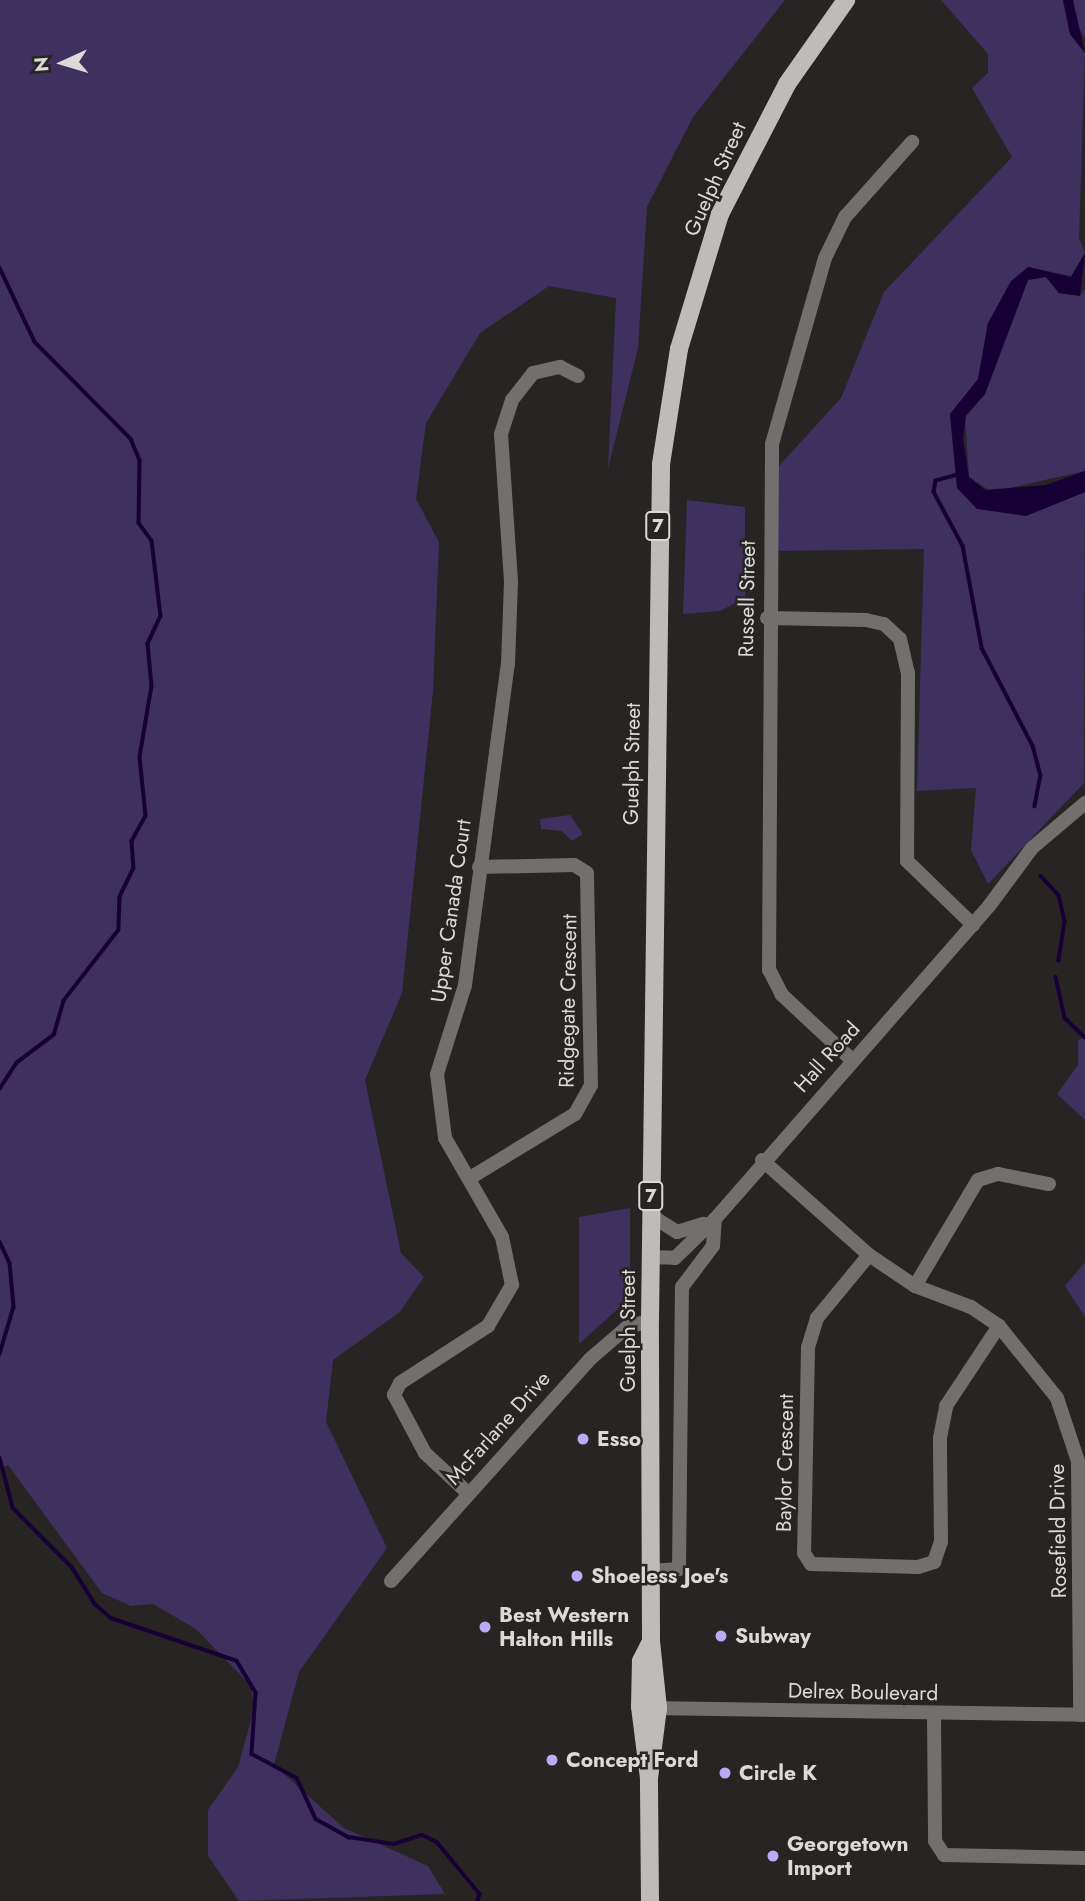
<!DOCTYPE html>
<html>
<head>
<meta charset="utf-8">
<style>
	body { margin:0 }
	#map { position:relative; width:1085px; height:1901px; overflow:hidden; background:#262523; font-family:Jost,sans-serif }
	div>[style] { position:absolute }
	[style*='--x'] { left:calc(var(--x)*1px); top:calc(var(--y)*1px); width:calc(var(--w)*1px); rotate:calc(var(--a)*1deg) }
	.green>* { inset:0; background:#3e305f }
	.water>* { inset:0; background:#170036 }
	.stream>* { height:3.5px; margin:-1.75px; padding:0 1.75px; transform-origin:1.75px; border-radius:1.75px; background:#170036 }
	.minor>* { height:14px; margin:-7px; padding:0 7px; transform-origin:7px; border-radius:7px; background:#71706f }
	.major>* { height:18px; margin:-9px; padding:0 9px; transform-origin:9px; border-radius:9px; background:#bebcba }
	.dots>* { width:19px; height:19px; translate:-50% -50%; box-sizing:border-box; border:4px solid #262523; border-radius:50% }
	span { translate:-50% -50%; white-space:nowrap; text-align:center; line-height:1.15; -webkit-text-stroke:5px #262523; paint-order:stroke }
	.shield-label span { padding:2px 5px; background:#262523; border:2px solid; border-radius:5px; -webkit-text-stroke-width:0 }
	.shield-label { font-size:19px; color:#dbdad9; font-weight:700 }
	.street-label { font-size:21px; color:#dbdad9 }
	.poi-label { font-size:21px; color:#dbdad9; font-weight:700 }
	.left { translate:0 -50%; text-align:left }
	.north { position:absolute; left:28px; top:28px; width:70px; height:70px; -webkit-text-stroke:5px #262523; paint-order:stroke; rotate:266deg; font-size:19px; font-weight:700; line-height:28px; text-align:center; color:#dbdad9 }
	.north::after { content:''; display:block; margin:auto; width:24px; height:32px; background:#dbdad9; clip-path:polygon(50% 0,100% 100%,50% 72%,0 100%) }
</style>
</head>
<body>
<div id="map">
	<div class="green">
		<div style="clip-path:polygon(0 0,785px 0,693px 117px,647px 207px,638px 348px,608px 469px,616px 298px,549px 286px,480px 333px,426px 423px,416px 499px,439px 542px,433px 691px,402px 993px,365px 1080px,401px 1253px,424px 1277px,400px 1312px,333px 1360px,326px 1422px,387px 1548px,299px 1672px,274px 1765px,344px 1828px,428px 1866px,445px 1894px,239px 1901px,208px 1856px,208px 1810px,238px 1767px,254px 1709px,251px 1686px,196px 1629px,153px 1604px,131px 1606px,102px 1593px,8px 1465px,0 1469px)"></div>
		<div style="clip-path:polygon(941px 0,1063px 0,1070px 34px,1085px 53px,1079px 238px,1085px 253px,1071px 276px,1028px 267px,988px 323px,978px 380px,950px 414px,957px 488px,1026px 516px,1085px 492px,1084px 783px,988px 884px,971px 850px,976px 788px,917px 791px,924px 549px,777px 551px,778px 467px,841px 398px,884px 292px,1012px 157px,972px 88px,988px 73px,988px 54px)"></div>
		<div style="clip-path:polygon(1073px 0,1085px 0,1085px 38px,1076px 23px)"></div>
		<div style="clip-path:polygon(1046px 277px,1059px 293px,1080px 296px,1085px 289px,1085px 471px,992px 492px,969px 477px,965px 418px,985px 394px,1028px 280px)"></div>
		<div style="clip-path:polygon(687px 500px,745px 507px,745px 598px,720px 611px,683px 614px)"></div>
		<div style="clip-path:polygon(570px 815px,583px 834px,572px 841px,562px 831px,541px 829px,540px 819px)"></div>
		<div style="clip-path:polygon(1085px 1034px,1085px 1120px,1057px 1094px,1078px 1065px,1078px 1041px)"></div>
		<div style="clip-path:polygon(630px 1208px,630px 1298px,579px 1344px,579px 1217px)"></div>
		<div style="clip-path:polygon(1085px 1262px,1085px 1317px,1065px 1286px)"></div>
	</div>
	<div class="water">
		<div style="clip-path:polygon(1063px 0,1073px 0,1085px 53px,1070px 34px)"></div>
		<div style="clip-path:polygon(1085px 253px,1080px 296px,1059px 293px,1046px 277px,1028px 280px,985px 394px,966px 415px,963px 439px,969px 477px,985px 490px,1046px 485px,1085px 471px,1085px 492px,1026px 516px,977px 509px,957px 488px,950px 414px,978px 379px,988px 323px,1011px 281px,1028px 267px,1071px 277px)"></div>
	</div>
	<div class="stream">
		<div style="--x:0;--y:268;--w:82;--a:64.7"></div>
		<div style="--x:35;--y:342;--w:136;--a:45.3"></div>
		<div style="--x:131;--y:439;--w:23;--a:67"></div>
		<div style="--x:140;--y:460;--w:63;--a:90.9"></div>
		<div style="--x:139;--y:523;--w:22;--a:54"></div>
		<div style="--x:152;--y:541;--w:76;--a:83.2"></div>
		<div style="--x:161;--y:616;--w:31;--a:115"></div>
		<div style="--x:148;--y:644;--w:42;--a:84.6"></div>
		<div style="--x:152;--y:686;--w:72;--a:99.6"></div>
		<div style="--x:140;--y:757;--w:59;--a:84.2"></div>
		<div style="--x:146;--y:816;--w:29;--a:119"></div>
		<div style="--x:132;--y:841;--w:27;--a:86"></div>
		<div style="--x:134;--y:868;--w:32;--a:116"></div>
		<div style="--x:120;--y:897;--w:33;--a:92"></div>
		<div style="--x:119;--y:930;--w:90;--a:127.8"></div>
		<div style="--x:64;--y:1001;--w:35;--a:106"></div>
		<div style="--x:54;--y:1035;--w:46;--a:142.9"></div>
		<div style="--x:17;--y:1063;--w:31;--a:123"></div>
		<div style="--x:958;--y:475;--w:23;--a:165"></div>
		<div style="--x:936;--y:481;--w:11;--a:100"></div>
		<div style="--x:934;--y:492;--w:61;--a:61.8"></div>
		<div style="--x:963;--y:546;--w:104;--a:79.4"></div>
		<div style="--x:982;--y:648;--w:110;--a:62.5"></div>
		<div style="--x:1033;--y:746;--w:30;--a:75"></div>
		<div style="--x:1041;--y:775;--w:32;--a:101"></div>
		<div style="--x:1041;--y:876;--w:26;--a:47"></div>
		<div style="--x:1059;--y:895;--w:28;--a:77"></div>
		<div style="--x:1065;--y:922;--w:39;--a:99"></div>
		<div style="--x:1056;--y:977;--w:42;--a:77.6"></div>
		<div style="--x:1065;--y:1018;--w:28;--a:44"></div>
		<div style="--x:0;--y:1242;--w:23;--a:65"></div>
		<div style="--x:10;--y:1263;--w:44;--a:84.8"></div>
		<div style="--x:14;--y:1307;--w:49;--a:106.6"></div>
		<div style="--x:0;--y:1458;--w:52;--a:75.4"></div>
		<div style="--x:13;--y:1508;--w:83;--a:45"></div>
		<div style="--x:72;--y:1567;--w:44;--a:58.1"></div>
		<div style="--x:95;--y:1604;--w:21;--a:41"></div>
		<div style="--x:111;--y:1618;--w:133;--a:18.8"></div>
		<div style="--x:237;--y:1661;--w:37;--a:59"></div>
		<div style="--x:256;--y:1693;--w:61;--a:93.8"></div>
		<div style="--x:252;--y:1754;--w:51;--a:28.1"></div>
		<div style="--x:297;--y:1778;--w:45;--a:65.1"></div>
		<div style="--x:316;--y:1819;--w:38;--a:29"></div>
		<div style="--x:349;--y:1837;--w:46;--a:8.8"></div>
		<div style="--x:394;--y:1844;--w:29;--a:-18"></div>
		<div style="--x:422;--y:1835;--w:17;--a:25"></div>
		<div style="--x:437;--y:1842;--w:67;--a:50.4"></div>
		<div style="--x:480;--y:1894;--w:7;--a:106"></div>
	</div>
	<div class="minor">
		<div style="--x:767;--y:618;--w:99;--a:1.2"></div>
		<div style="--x:866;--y:620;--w:18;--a:13"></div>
		<div style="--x:884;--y:624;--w:22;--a:43"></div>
		<div style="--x:900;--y:639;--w:35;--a:77"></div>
		<div style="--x:908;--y:673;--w:188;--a:90.3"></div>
		<div style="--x:907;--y:861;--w:92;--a:44.1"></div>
		<div style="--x:852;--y:1060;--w:96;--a:-137.1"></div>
		<div style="--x:782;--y:995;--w:28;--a:-117"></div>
		<div style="--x:769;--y:970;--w:526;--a:-89.67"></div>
		<div style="--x:772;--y:444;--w:193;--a:-74.1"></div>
		<div style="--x:825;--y:258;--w:46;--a:-64"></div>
		<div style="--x:845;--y:217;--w:101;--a:-48.2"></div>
		<div style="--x:762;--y:1160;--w:143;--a:41.6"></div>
		<div style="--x:869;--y:1255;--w:55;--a:34"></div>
		<div style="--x:915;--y:1286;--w:60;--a:20.6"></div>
		<div style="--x:971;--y:1307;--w:34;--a:34"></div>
		<div style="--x:999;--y:1326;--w:92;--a:51.1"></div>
		<div style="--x:1057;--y:1398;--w:66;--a:71.6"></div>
		<div style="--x:1078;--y:1461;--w:254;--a:89.5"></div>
		<div style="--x:470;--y:1178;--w:123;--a:-31.4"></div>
		<div style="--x:575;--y:1114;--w:33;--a:-61"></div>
		<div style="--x:591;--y:1085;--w:212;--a:-91.1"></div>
		<div style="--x:587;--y:873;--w:15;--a:-148"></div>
		<div style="--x:574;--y:865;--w:95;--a:178.8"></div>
		<div style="--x:650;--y:1215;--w:32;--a:32"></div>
		<div style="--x:677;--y:1232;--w:28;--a:-17"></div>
		<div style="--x:869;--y:1255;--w:82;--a:129.5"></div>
		<div style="--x:817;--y:1318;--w:31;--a:107"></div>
		<div style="--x:808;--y:1348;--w:205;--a:91.1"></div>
		<div style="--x:804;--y:1553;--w:13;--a:58"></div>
		<div style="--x:811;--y:1564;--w:107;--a:1.6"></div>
		<div style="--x:918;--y:1567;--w:17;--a:-17"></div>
		<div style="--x:934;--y:1562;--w:21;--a:-71"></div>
		<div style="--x:941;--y:1542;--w:104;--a:-90.6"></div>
		<div style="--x:940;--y:1438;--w:33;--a:-79"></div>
		<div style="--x:946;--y:1406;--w:96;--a:-56.5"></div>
		<div style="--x:651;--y:1257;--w:24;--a:2"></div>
		<div style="--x:675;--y:1258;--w:56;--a:-44.3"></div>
		<div style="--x:715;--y:1219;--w:416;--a:-48.8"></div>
		<div style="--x:989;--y:906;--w:72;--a:-53.4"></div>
		<div style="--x:1032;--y:848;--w:70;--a:-40.3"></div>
		<div style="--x:915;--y:1286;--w:123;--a:-59.3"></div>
		<div style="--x:978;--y:1180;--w:21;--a:-17"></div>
		<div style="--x:998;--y:1174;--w:52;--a:11.1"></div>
		<div style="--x:468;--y:1493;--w:59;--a:-137.1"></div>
		<div style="--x:425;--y:1453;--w:66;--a:-118.1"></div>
		<div style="--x:394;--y:1395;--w:13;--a:-63"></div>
		<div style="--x:400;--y:1383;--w:105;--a:-32.9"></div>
		<div style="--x:488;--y:1326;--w:48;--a:-59.7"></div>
		<div style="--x:512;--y:1285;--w:49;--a:-101.8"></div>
		<div style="--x:502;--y:1237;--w:114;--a:-119.9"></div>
		<div style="--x:445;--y:1138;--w:64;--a:-97.1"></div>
		<div style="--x:437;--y:1074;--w:93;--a:-72.5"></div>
		<div style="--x:465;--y:985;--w:324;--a:-82.4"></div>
		<div style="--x:508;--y:664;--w:83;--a:-87.9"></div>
		<div style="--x:511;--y:581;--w:147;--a:-93.9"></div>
		<div style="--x:501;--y:434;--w:36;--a:-72"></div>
		<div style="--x:512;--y:400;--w:34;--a:-52"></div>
		<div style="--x:533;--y:373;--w:28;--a:-13"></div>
		<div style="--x:560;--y:367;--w:20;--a:27"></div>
		<div style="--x:651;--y:1571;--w:28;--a:-4"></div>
		<div style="--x:679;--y:1569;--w:282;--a:-89.4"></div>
		<div style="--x:682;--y:1287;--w:51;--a:-52.9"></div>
		<div style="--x:713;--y:1246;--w:27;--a:-86"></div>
		<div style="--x:391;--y:1581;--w:298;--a:-48.1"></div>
		<div style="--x:590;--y:1359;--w:48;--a:-40.7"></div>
		<div style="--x:626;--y:1328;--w:25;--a:-18"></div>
		<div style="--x:649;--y:1708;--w:436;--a:0.9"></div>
		<div style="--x:934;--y:1715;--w:126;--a:89.5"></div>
		<div style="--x:935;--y:1841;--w:17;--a:57"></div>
		<div style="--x:944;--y:1855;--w:141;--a:1.2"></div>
	</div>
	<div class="major">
		<div style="--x:649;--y:1778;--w:71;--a:-82.7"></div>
		<div style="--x:658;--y:1708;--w:67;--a:-96"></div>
		<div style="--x:651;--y:1641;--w:321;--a:-90.2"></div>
		<div style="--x:650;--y:1320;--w:856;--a:-89.26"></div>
		<div style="--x:661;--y:464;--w:116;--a:-81.1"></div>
		<div style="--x:679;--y:349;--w:141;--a:-73.1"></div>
		<div style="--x:720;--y:214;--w:146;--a:-62.7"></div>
		<div style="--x:787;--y:84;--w:103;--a:-54.9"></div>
		<div style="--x:650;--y:1901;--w:123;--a:-90.5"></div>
		<div style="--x:649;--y:1778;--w:72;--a:-97.2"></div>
		<div style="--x:640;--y:1707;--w:46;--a:-88.8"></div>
		<div style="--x:641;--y:1661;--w:22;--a:-63"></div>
	</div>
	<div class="dots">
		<div style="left:583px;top:1439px;background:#bda9f5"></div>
		<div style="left:577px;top:1576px;background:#bda9f5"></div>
		<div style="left:485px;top:1627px;background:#bda9f5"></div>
		<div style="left:721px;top:1636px;background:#bda9f5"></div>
		<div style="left:552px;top:1760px;background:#bda9f5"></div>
		<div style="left:725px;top:1773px;background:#bda9f5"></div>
		<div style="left:773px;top:1856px;background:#bda9f5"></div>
	</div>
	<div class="shield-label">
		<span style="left:658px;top:526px">7</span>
		<span style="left:651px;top:1196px">7</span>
	</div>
	<div class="street-label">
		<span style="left:715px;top:179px;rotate:-66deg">Guelph Street</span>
		<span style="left:747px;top:599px;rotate:-89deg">Russell Street</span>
		<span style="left:632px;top:764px;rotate:-89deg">Guelph Street</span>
		<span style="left:451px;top:911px;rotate:-82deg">Upper Canada Court</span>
		<span style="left:568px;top:1001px;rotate:-89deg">Ridgegate Crescent</span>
		<span style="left:827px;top:1057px;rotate:-48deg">Hall Road</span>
		<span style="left:628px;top:1331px;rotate:-90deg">Guelph Street</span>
		<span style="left:498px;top:1428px;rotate:-48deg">McFarlane Drive</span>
		<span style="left:785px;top:1463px;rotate:-89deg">Baylor Crescent</span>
		<span style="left:1058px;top:1531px;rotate:-91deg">Rosefield Drive</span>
		<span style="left:863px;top:1692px;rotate:1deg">Delrex Boulevard</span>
	</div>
	<div class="poi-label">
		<span class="left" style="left:597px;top:1439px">Esso</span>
		<span class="left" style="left:591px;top:1576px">Shoeless Joe's</span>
		<span class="left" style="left:499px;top:1627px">Best Western<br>Halton Hills</span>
		<span class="left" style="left:735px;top:1636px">Subway</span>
		<span class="left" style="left:566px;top:1760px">Concept Ford</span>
		<span class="left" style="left:739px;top:1773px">Circle K</span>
		<span class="left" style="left:787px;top:1856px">Georgetown<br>Import</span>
	</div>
	<div class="north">N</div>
</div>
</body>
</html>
